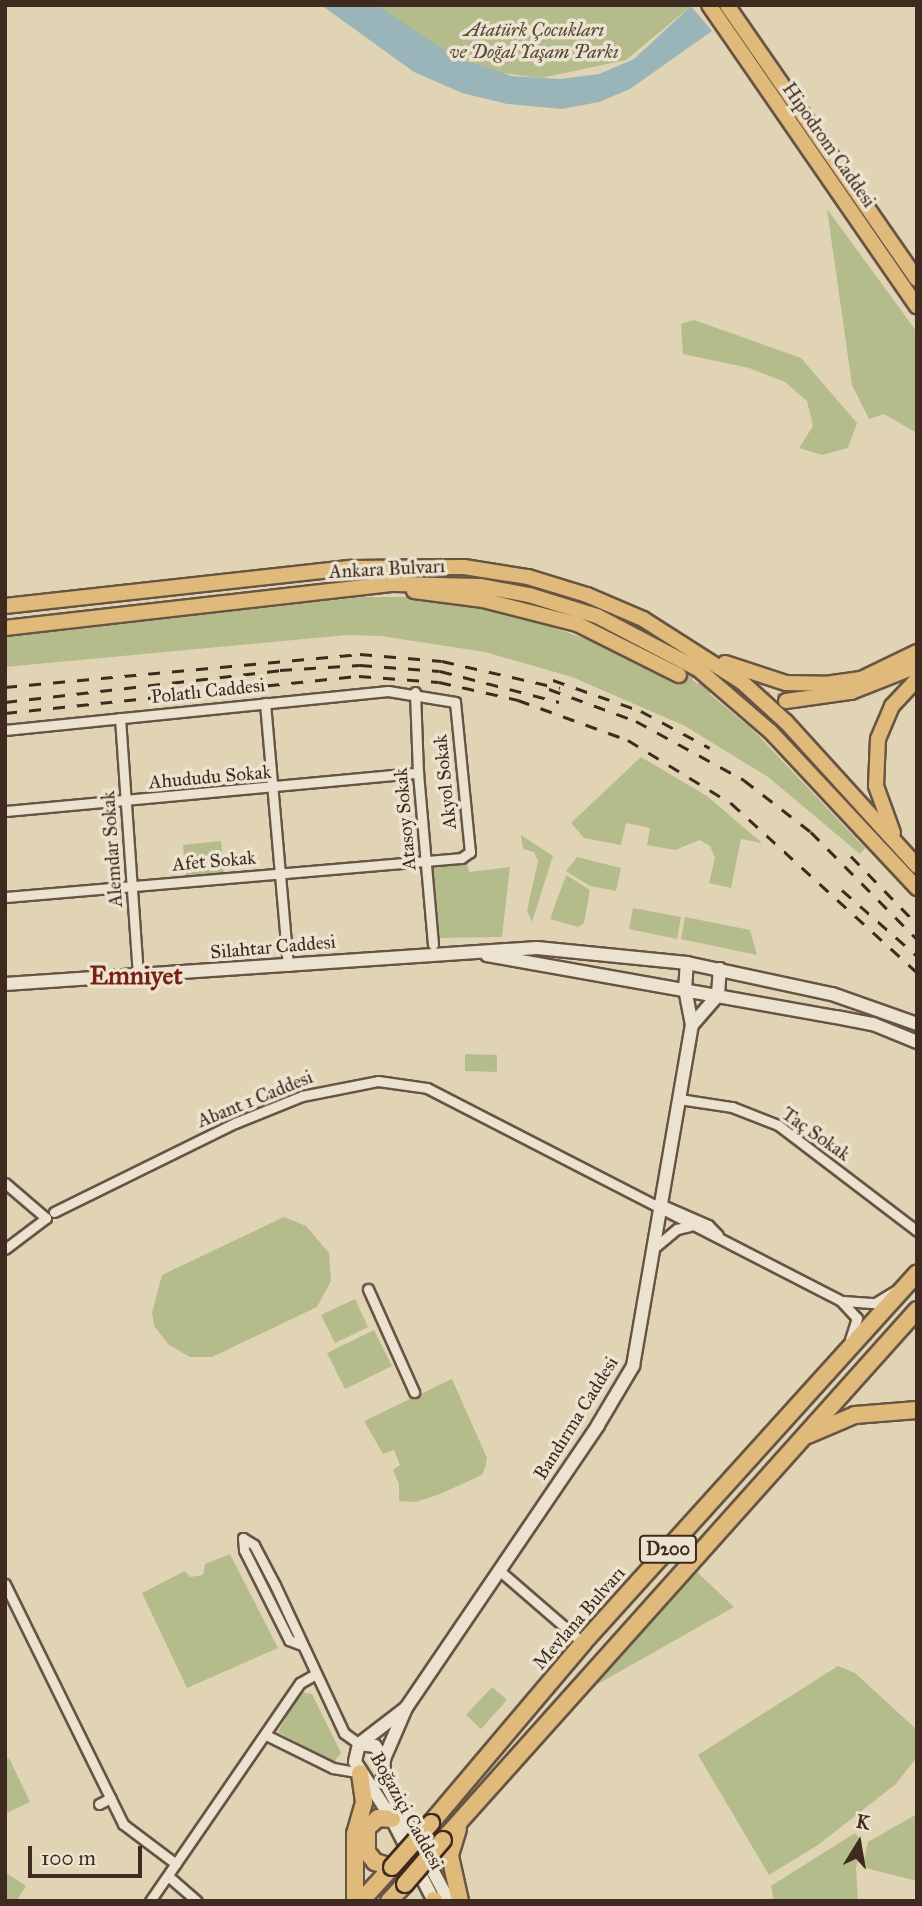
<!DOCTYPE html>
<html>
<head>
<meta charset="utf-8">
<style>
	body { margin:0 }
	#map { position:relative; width:922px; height:1906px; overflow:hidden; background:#e0d4b5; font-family:"IM FELL Great Primer",serif }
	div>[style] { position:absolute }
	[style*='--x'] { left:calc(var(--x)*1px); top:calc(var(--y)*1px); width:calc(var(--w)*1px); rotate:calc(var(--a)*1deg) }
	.green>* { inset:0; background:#b4bc8c }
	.water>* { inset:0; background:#9ab5ba }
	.primary-tunnel>* { height:14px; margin-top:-7px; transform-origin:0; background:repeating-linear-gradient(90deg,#c0b297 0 14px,transparent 0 21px) }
	.roads { filter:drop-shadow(2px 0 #675444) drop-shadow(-2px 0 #675444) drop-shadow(0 2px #675444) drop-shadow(0 -2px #675444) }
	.street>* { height:9px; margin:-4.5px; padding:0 4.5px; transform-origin:4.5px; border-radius:4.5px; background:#ebe3cf }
	.secondary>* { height:12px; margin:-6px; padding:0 6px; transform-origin:6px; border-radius:6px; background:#ebe3cf }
	.primary>* { height:14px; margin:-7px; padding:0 7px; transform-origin:7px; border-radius:7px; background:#e0ba7a }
	.highway>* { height:16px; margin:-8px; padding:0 8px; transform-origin:8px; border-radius:8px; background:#e0ba7a }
	.rail>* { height:2.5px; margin-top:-1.25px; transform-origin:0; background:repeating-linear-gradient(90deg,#3f2a1f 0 12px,transparent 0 24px) }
	.bridges { filter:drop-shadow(2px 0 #3f2a1f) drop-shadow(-2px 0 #3f2a1f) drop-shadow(0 2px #3f2a1f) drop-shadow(0 -2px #3f2a1f) }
	.highway-bridge>* { height:16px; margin:-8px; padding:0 8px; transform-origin:8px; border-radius:8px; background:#e0ba7a }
	span { translate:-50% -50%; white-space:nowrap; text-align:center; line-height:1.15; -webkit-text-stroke:7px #ebe3cf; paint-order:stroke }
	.shield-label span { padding:2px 5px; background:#ebe3cf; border:2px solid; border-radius:5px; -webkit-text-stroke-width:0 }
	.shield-label { font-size:18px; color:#3f2a1f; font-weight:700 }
	.park-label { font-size:19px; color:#564735; font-style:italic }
	.street-label { font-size:19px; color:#3f2a1f }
	.district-label { font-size:26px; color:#7a1f14; font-weight:700 }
	.frame { position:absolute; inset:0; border:7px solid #3f2a1f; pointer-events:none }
	.north { position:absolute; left:824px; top:1808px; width:70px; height:70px; -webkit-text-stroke:5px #ebe3cf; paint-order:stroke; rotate:11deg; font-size:19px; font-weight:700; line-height:28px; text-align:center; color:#3f2a1f }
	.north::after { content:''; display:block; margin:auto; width:24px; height:32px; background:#3f2a1f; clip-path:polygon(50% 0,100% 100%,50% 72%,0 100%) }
	.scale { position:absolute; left:28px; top:1846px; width:114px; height:32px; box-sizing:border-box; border:4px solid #3f2a1f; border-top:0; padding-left:9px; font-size:21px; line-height:24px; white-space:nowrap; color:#3f2a1f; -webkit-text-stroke:5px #ebe3cf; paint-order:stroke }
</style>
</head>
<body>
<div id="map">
	<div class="green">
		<div style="clip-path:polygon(323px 5px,691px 5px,691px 6px,626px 60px,541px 78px,432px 64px)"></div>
		<div style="clip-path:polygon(827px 209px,917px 332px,917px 433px,884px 414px,869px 419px,852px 385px)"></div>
		<div style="clip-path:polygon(694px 320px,801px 358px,857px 423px,848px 448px,822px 455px,799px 448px,813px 426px,807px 401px,785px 382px,749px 368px,683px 354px,681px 324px)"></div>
		<div style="clip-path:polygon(361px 597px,411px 597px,516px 614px,622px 652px,675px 681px,682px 671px,753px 730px,865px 848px,860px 854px,768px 777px,685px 726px,572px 677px,485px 652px,381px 636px,347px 635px,5px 667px,5px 637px)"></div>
		<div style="clip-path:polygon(641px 757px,707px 796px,762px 843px,741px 839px,731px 888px,709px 883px,715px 858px,710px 846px,700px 840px,675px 850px,647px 845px,650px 828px,626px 823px,621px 845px,584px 838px,571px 823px)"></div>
		<div style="clip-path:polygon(521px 835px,553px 856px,532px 922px,527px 910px,538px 861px,534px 852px,523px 849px)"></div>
		<div style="clip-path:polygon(221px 841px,224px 875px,186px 879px,183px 845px)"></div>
		<div style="clip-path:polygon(577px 857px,621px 868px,616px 891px,590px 886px,566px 871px)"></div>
		<div style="clip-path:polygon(467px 861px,469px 872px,510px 867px,502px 937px,438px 938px,431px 865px)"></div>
		<div style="clip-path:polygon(566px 875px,590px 890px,584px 923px,578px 927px,550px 919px)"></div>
		<div style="clip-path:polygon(633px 908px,681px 917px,677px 939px,629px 929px)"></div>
		<div style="clip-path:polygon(685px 917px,750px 930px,757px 955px,681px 939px)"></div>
		<div style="clip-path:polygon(465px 1054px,497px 1055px,497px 1072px,465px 1071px)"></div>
		<div style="clip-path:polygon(284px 1217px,306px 1226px,329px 1253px,331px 1281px,317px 1307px,212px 1357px,190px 1357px,169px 1345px,154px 1326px,152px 1313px,162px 1275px)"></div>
		<div style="clip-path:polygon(355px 1299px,368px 1327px,335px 1343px,321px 1315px)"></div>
		<div style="clip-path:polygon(374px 1330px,392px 1366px,345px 1389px,327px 1353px)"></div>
		<div style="clip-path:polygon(452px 1379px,487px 1458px,485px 1468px,482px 1475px,440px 1494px,416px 1502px,399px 1501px,399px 1484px,393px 1470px,400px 1465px,394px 1450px,383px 1454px,364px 1421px)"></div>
		<div style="clip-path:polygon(230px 1554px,278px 1648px,187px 1688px,142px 1593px,185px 1571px,190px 1577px,203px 1575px,205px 1564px)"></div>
		<div style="clip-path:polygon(695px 1570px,734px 1607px,580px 1694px,608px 1668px)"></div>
		<div style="clip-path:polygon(838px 1666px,855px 1673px,917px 1730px,917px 1757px,896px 1784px,818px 1845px,769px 1875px,698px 1755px)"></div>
		<div style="clip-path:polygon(492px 1687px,507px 1700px,481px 1729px,466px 1715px)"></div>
		<div style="clip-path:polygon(300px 1692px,312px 1694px,341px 1753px,334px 1762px,278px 1732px)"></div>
		<div style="clip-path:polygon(9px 1758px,30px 1802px,5px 1814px,5px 1760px)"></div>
		<div style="clip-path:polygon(917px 1814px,917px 1881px,862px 1867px,868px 1842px)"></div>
		<div style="clip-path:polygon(855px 1833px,862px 1841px,856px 1867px,858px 1901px,774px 1901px,771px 1886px)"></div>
		<div style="clip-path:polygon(5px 1872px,26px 1886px,16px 1901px,5px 1901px)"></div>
	</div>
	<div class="water">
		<div style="clip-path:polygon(321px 5px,377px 5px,456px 58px,512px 76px,560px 79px,599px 74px,634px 59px,691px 6px,712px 31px,630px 89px,599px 102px,562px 109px,507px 104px,462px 93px,414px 72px)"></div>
	</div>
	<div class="primary-tunnel">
		<div style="--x:679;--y:675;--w:59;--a:19.7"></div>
		<div style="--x:735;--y:695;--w:51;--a:6.7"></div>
	</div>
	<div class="roads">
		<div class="street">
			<div style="--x:415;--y:692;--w:81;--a:87.9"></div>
			<div style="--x:418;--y:773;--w:172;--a:85"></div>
			<div style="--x:265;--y:703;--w:264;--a:85"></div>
			<div style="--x:120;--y:718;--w:260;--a:86"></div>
			<div style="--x:5;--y:730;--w:385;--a:-5.8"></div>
			<div style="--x:388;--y:691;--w:68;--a:9.3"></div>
			<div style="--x:455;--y:702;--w:151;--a:84.3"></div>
			<div style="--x:470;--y:852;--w:11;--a:146"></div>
			<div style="--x:461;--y:858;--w:458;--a:175.1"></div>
			<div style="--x:5;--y:811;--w:415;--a:-5.3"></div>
			<div style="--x:679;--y:1099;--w:54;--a:8.6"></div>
			<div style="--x:732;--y:1107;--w:49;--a:21.4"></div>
			<div style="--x:778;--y:1125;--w:175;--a:37.3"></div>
			<div style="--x:5;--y:1183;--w:54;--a:40.5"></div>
			<div style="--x:46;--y:1218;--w:51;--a:142.9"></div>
			<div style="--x:658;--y:1203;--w:55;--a:23.7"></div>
			<div style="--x:708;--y:1225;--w:14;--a:45"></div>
			<div style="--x:54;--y:1212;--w:202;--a:-26.2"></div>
			<div style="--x:235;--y:1123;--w:72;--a:-21.9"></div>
			<div style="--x:302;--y:1096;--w:77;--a:-11.2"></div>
			<div style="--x:378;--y:1081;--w:49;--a:8.1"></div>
			<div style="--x:427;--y:1088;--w:466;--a:27.2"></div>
			<div style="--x:841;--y:1301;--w:23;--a:47"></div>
			<div style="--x:857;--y:1318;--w:23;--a:108"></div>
			<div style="--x:654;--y:1248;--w:30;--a:-40"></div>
			<div style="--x:677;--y:1229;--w:13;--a:-13"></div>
			<div style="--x:368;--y:1289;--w:113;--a:65.9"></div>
			<div style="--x:843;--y:1301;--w:32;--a:4"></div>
			<div style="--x:875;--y:1303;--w:23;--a:-31"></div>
			<div style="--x:243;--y:1538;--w:13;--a:32"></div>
			<div style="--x:254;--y:1545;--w:45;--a:62.3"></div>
			<div style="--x:275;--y:1585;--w:163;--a:65"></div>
			<div style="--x:344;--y:1733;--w:19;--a:36"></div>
			<div style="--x:243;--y:1538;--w:12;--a:85"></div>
			<div style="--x:244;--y:1550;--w:101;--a:63.4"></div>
			<div style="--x:289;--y:1640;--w:11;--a:22"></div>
			<div style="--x:500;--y:1571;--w:110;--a:40.9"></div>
			<div style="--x:5;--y:1584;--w:267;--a:63.8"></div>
			<div style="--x:123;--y:1824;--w:66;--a:37"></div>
			<div style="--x:266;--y:1735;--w:75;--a:26.2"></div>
			<div style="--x:333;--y:1768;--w:27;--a:10"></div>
			<div style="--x:99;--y:1804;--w:13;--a:-27"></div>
			<div style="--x:168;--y:1876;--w:38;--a:41"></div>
			<div style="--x:150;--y:1901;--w:265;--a:-55.5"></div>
			<div style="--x:300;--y:1683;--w:16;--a:-30"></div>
		</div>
		<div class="secondary">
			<div style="--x:487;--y:955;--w:354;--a:10.1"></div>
			<div style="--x:836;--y:1017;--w:38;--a:11"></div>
			<div style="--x:873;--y:1024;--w:48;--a:22.2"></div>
			<div style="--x:5;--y:984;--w:533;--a:-3.87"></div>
			<div style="--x:537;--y:948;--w:151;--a:5.7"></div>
			<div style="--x:692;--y:1025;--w:40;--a:-49"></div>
			<div style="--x:718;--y:995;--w:26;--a:-86"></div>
			<div style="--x:406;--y:1708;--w:59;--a:142.5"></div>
			<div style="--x:359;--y:1744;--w:18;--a:103"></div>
			<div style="--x:355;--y:1762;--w:68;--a:57"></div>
			<div style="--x:392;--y:1819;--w:92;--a:62.9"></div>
			<div style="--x:359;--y:1744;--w:16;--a:7"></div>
			<div style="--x:375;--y:1746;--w:16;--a:55"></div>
			<div style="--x:449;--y:1901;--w:127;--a:-118.2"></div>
			<div style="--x:389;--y:1789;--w:13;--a:-119"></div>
			<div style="--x:383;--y:1778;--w:19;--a:-87"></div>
			<div style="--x:384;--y:1759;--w:56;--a:-66.7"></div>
			<div style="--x:406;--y:1708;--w:342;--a:-55.8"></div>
			<div style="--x:598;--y:1425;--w:69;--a:-59.3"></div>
			<div style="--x:633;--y:1366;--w:346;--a:-80.2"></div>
			<div style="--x:692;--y:1025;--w:36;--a:-101"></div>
			<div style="--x:685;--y:990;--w:27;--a:-86"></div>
			<div style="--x:687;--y:963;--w:148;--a:12.1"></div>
			<div style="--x:832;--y:994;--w:90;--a:19.4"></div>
		</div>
		<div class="primary">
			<div style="--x:709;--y:5;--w:366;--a:55.4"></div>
			<div style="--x:727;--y:5;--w:333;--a:55.3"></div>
			<div style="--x:414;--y:591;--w:70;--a:7.4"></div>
			<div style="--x:483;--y:600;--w:97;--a:14.3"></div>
			<div style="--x:577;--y:624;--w:114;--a:26.6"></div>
			<div style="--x:5;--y:606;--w:348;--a:-6.3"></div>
			<div style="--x:351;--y:568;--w:113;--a:-0.5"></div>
			<div style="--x:464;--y:567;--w:65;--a:8.9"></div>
			<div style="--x:528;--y:577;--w:62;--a:17"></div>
			<div style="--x:587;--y:595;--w:61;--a:23.2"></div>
			<div style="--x:643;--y:619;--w:117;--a:32.5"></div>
			<div style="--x:742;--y:682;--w:59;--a:42.3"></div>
			<div style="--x:786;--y:722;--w:195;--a:47.7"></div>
			<div style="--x:5;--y:628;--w:391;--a:-6.5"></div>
			<div style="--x:394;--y:584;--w:86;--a:1.3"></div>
			<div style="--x:480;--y:586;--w:50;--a:10.4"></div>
			<div style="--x:529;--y:595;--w:71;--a:17.2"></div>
			<div style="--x:597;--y:616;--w:114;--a:27.7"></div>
			<div style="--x:698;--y:669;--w:96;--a:40.8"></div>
			<div style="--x:771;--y:732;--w:214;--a:46.9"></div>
			<div style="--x:725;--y:663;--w:64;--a:18.2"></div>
			<div style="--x:786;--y:683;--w:39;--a:1"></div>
			<div style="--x:825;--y:684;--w:36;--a:-8"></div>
			<div style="--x:861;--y:679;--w:62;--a:-25.7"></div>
			<div style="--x:786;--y:701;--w:66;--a:-7.9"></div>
			<div style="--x:851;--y:692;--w:71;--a:-21.5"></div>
			<div style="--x:893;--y:833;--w:50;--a:-109.9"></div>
			<div style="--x:876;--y:786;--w:47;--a:-87.6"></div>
			<div style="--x:878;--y:739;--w:36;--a:-67"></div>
			<div style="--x:892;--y:706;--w:37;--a:-47"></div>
		</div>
		<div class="highway">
			<div style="--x:808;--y:1435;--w:51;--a:-23.1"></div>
			<div style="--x:855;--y:1415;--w:62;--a:-4.6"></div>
			<div style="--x:431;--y:1823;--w:236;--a:-49.8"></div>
			<div style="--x:583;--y:1643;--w:498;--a:-47.9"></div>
			<div style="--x:458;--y:1829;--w:28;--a:107"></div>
			<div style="--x:450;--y:1856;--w:46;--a:77.5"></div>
			<div style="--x:443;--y:1840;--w:711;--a:-48.19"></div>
			<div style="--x:355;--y:1901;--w:67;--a:-90"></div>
			<div style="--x:355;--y:1834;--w:33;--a:-74"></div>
			<div style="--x:364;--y:1802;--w:29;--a:-98"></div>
			<div style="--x:361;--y:1901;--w:46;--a:-47.6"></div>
			<div style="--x:392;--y:1867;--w:18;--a:-164"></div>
			<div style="--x:375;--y:1862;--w:13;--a:-129"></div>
			<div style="--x:367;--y:1852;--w:24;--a:-90"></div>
			<div style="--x:367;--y:1828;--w:15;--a:-42"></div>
			<div style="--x:378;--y:1818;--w:14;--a:4"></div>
			<div style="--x:389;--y:1901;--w:23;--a:-47"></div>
			<div style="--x:434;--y:1901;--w:1;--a:-90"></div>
		</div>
	</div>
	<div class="rail">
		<div style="--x:553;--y:680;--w:93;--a:19.4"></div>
		<div style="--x:641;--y:711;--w:78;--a:28.2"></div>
		<div style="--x:5;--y:687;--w:357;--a:-5.3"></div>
		<div style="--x:360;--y:654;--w:82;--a:4.9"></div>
		<div style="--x:442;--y:661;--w:121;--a:12.9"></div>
		<div style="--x:549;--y:689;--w:93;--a:20.2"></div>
		<div style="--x:636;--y:721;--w:123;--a:28.6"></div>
		<div style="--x:744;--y:780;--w:85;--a:37.8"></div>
		<div style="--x:811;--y:832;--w:151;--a:45.3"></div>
		<div style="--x:5;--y:702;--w:277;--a:-6.6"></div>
		<div style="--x:280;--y:670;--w:80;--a:-3.6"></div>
		<div style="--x:360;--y:665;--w:80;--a:4.3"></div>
		<div style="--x:440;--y:671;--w:123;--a:14.6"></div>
		<div style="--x:5;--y:713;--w:356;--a:-6"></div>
		<div style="--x:359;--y:676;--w:80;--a:4.3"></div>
		<div style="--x:439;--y:682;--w:81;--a:12.8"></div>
		<div style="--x:518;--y:700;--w:117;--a:20"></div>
		<div style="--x:628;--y:740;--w:121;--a:31.5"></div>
		<div style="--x:731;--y:803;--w:251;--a:42.3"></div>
		<div style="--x:851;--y:856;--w:95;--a:45.9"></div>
		<div style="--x:842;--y:890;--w:100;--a:41.3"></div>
	</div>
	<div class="bridges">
		<div class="highway-bridge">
			<div style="--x:392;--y:1867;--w:59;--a:-48.4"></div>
			<div style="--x:405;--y:1884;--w:58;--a:-49.2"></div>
		</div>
	</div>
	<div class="shield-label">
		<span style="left:668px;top:1549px">D200</span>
	</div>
	<div class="park-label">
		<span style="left:534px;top:41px">Atatürk Çocukları<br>ve Doğal Yaşam Parkı</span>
	</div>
	<div class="street-label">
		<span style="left:829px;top:145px;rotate:55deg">Hipodrom Caddesi</span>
		<span style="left:387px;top:569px;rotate:-3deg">Ankara Bulvarı</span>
		<span style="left:208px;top:691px;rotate:-6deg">Polatlı Caddesi</span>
		<span style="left:210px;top:777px;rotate:-5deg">Ahududu Sokak</span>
		<span style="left:445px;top:782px;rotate:-96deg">Akyol Sokak</span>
		<span style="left:405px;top:819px;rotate:-95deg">Atasoy Sokak</span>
		<span style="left:112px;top:849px;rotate:-94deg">Alemdar Sokak</span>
		<span style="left:214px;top:861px;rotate:-5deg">Afet Sokak</span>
		<span style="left:273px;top:947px;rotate:-5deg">Silahtar Caddesi</span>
		<span style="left:255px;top:1099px;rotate:-22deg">Abant 1 Caddesi</span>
		<span style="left:816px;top:1134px;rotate:35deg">Taç Sokak</span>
		<span style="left:576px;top:1418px;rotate:-58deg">Bandırma Caddesi</span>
		<span style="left:579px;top:1618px;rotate:-49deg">Mevlana Bulvarı</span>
		<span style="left:407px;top:1811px;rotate:61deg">Boğaziçi Caddesi</span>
	</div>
	<div class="district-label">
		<span style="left:136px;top:976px">Emniyet</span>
	</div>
	<div class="frame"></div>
	<div class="north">K</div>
	<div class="scale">100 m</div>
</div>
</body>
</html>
